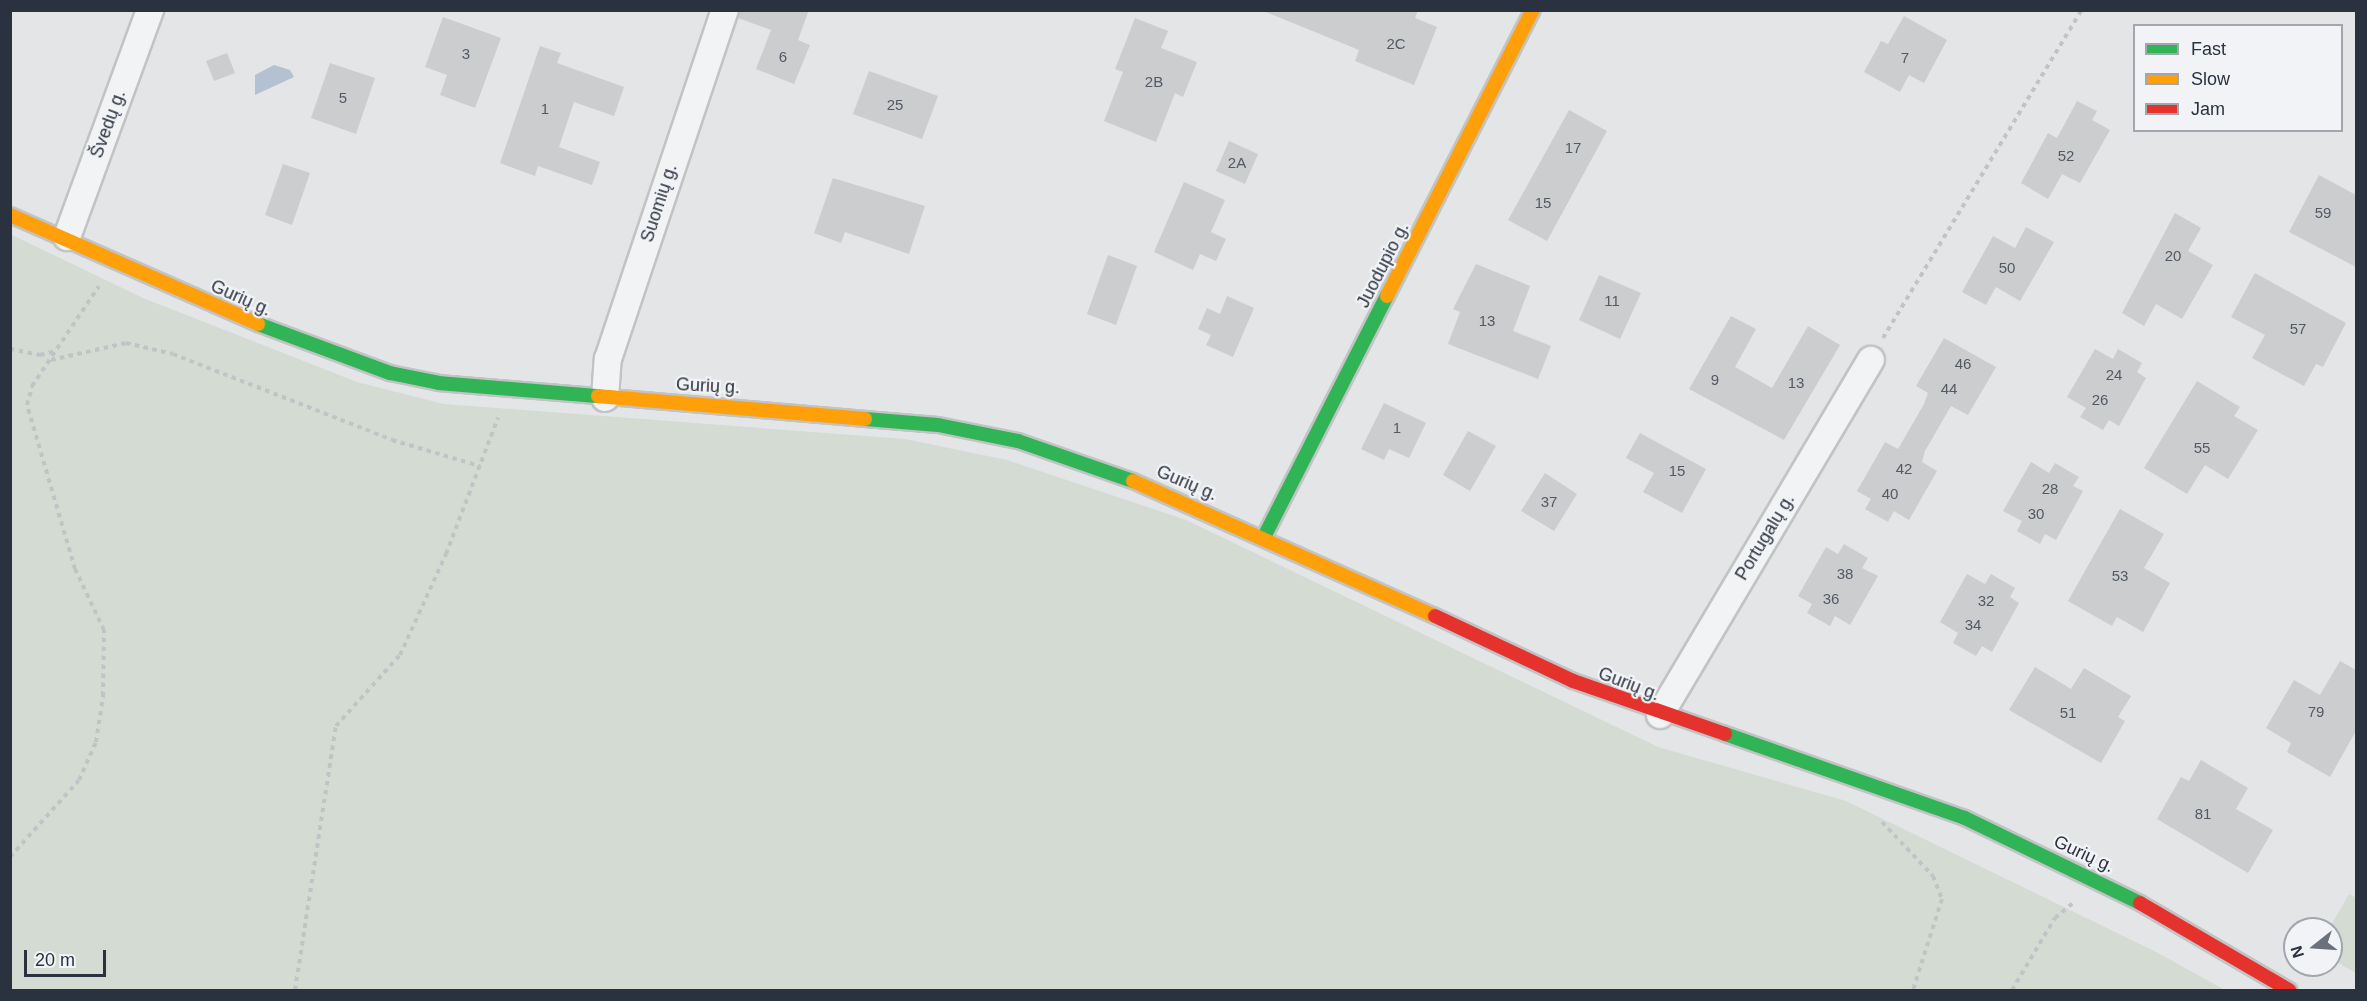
<!DOCTYPE html>
<html>
<head>
<meta charset="utf-8">
<style>
	body { margin:0 }
	#map { position:relative; width:2367px; height:1001px; overflow:hidden; background:#e3e5e7; font-family:Helvetica,sans-serif }
	div>[style] { position:absolute }
	[style*='--x'] { left:calc(var(--x)*1px); top:calc(var(--y)*1px); width:calc(var(--w)*1px); rotate:calc(var(--a)*1deg) }
	.green>* { inset:0; background:#d3dbd3 }
	.water>* { inset:0; background:#b4c1d0 }
	.building>* { inset:0; background:#cbcdcf }
	.path>* { height:4px; margin-top:-2px; transform-origin:0; background:repeating-linear-gradient(90deg,#c2c3c7 0 4.5px,transparent 0 9px) }
	.roads { filter:drop-shadow(2px 0 #c1c3c5) drop-shadow(-2px 0 #c1c3c5) drop-shadow(0 2px #c1c3c5) drop-shadow(0 -2px #c1c3c5) }
	.street>* { height:26px; margin:-13px; padding:0 13px; transform-origin:13px; border-radius:13px; background:#f2f3f4 }
	.fast>* { height:14px; margin:-7px; padding:0 7px; transform-origin:7px; border-radius:7px; background:#30b455 }
	.slow>* { height:14px; margin:-7px; padding:0 7px; transform-origin:7px; border-radius:7px; background:#ff9f0a }
	.jam>* { height:14px; margin:-7px; padding:0 7px; transform-origin:7px; border-radius:7px; background:#e5322d }
	span { translate:-50% -50%; white-space:nowrap; text-align:center; line-height:1.15; -webkit-text-stroke:4.5px #f1f3f6; paint-order:stroke }
	.number-label { font-size:15px; color:#545a64 }
	.number-label span { -webkit-text-stroke-width:0 }
	.street-label { font-size:18px; color:#2b323f }
	.frame { position:absolute; inset:0; border:12px solid #2b323f; pointer-events:none }
	.legend { position:absolute; left:2133px; top:24px; width:210px; height:108px; box-sizing:border-box; background:#f1f3f6; border:2px solid #a2a6ad; margin:0; padding:8px 10px; list-style:none; font-size:18px; color:#2b323f }
	.legend li { display:flex; align-items:center; gap:12px; height:30px }
	.legend b { width:30px; border:2px solid #a2a6ad }
	.north { position:absolute; left:2283px; top:917px; width:60px; height:60px; box-sizing:border-box; background:#f1f3f6; border:2px solid #a2a6ad; border-radius:50%; rotate:253deg; font-size:16px; font-weight:700; line-height:24px; text-align:center; color:#2b323f }
	.north::after { content:''; display:block; margin:auto; width:21px; height:27px; background:#6b717a; clip-path:polygon(50% 0,100% 100%,50% 72%,0 100%) }
	.scale { position:absolute; left:24px; top:950px; width:82px; height:27px; box-sizing:border-box; border:3px solid #2b323f; border-top:0; padding-left:8px; font-size:18px; line-height:21px; white-space:nowrap; color:#2b323f; -webkit-text-stroke:4px #f1f3f6; paint-order:stroke }
</style>
</head>
<body>
<div id="map">
	<div class="green">
		<div style="clip-path:polygon(10px 234px,143px 298px,357px 382px,444px 404px,905px 439px,1007px 460px,1186px 520px,1658px 747px,1846px 801px,2158px 953px,2225px 990px,11px 990px)"></div>
		<div style="clip-path:polygon(2349px 894px,2356px 898px,2356px 973px,2331px 959px,2329px 929px)"></div>
	</div>
	<div class="water">
		<div style="clip-path:polygon(274px 65px,290px 70px,294px 77px,255px 95px,255px 75px)"></div>
	</div>
	<div class="building">
		<div style="clip-path:polygon(740px 10px,809px 10px,798px 40px,810px 45px,794px 84px,756px 69px,771px 30px,738px 18px)"></div>
		<div style="clip-path:polygon(1261px 10px,1418px 10px,1415px 18px,1437px 27px,1414px 85px,1355px 61px,1359px 50px)"></div>
		<div style="clip-path:polygon(1904px 16px,1947px 40px,1924px 83px,1909px 75px,1900px 92px,1864px 72px,1881px 41px,1888px 44px)"></div>
		<div style="clip-path:polygon(443px 17px,501px 38px,475px 108px,440px 95px,447px 75px,425px 67px)"></div>
		<div style="clip-path:polygon(1135px 18px,1168px 31px,1161px 48px,1197px 62px,1183px 97px,1175px 93px,1156px 142px,1104px 121px,1123px 72px,1115px 69px)"></div>
		<div style="clip-path:polygon(540px 46px,561px 53px,557px 63px,624px 87px,614px 116px,574px 102px,559px 147px,600px 162px,592px 185px,538px 166px,535px 176px,500px 163px)"></div>
		<div style="clip-path:polygon(227px 53px,235px 73px,214px 81px,206px 61px)"></div>
		<div style="clip-path:polygon(330px 63px,375px 78px,356px 134px,311px 118px)"></div>
		<div style="clip-path:polygon(869px 71px,938px 96px,922px 139px,853px 114px)"></div>
		<div style="clip-path:polygon(2077px 101px,2097px 111px,2092px 120px,2110px 130px,2080px 183px,2062px 174px,2048px 199px,2021px 183px,2048px 133px,2057px 138px)"></div>
		<div style="clip-path:polygon(1569px 110px,1607px 131px,1547px 241px,1508px 220px)"></div>
		<div style="clip-path:polygon(1229px 141px,1258px 154px,1245px 184px,1216px 171px)"></div>
		<div style="clip-path:polygon(283px 164px,310px 173px,292px 225px,265px 215px)"></div>
		<div style="clip-path:polygon(2319px 175px,2356px 195px,2356px 267px,2289px 232px)"></div>
		<div style="clip-path:polygon(833px 178px,925px 206px,909px 254px,845px 232px,841px 243px,814px 233px)"></div>
		<div style="clip-path:polygon(1184px 182px,1225px 200px,1211px 232px,1226px 239px,1216px 261px,1200px 254px,1193px 270px,1154px 252px)"></div>
		<div style="clip-path:polygon(2175px 213px,2201px 228px,2188px 251px,2213px 265px,2182px 319px,2156px 304px,2144px 326px,2122px 313px)"></div>
		<div style="clip-path:polygon(2026px 227px,2054px 242px,2020px 301px,1996px 287px,1986px 305px,1962px 292px,1993px 236px,2015px 248px)"></div>
		<div style="clip-path:polygon(1108px 255px,1137px 266px,1116px 325px,1087px 314px)"></div>
		<div style="clip-path:polygon(1476px 264px,1530px 286px,1513px 331px,1551px 346px,1538px 379px,1448px 344px,1460px 312px,1453px 309px)"></div>
		<div style="clip-path:polygon(2255px 273px,2346px 323px,2323px 367px,2316px 364px,2304px 386px,2252px 358px,2265px 335px,2231px 317px)"></div>
		<div style="clip-path:polygon(1599px 275px,1641px 293px,1620px 339px,1579px 320px)"></div>
		<div style="clip-path:polygon(1227px 296px,1254px 308px,1233px 357px,1206px 345px,1211px 335px,1198px 329px,1207px 308px,1220px 314px)"></div>
		<div style="clip-path:polygon(1731px 316px,1756px 329px,1735px 367px,1772px 388px,1808px 326px,1840px 345px,1784px 440px,1689px 389px)"></div>
		<div style="clip-path:polygon(1944px 338px,1996px 367px,1968px 415px,1951px 406px,1925px 451px,1922px 462px,1937px 471px,1909px 520px,1894px 511px,1888px 522px,1865px 509px,1871px 499px,1857px 491px,1885px 442px,1898px 449px,1924px 404px,1928px 393px,1916px 386px)"></div>
		<div style="clip-path:polygon(2095px 349px,2113px 359px,2118px 349px,2142px 363px,2137px 372px,2146px 378px,2119px 426px,2109px 420px,2103px 430px,2080px 417px,2086px 408px,2067px 397px)"></div>
		<div style="clip-path:polygon(2197px 381px,2240px 407px,2234px 416px,2258px 430px,2228px 479px,2205px 465px,2187px 494px,2144px 468px)"></div>
		<div style="clip-path:polygon(1384px 403px,1426px 423px,1409px 458px,1389px 449px,1384px 460px,1361px 449px)"></div>
		<div style="clip-path:polygon(1468px 431px,1496px 446px,1470px 491px,1443px 475px)"></div>
		<div style="clip-path:polygon(1640px 433px,1706px 469px,1682px 513px,1643px 492px,1654px 473px,1626px 458px)"></div>
		<div style="clip-path:polygon(2031px 462px,2049px 473px,2055px 463px,2079px 477px,2073px 486px,2083px 491px,2056px 540px,2045px 534px,2040px 544px,2017px 531px,2022px 521px,2003px 511px)"></div>
		<div style="clip-path:polygon(1545px 473px,1577px 494px,1554px 531px,1521px 511px)"></div>
		<div style="clip-path:polygon(2120px 509px,2164px 534px,2144px 568px,2170px 583px,2143px 632px,2117px 617px,2112px 626px,2068px 601px)"></div>
		<div style="clip-path:polygon(1844px 544px,1868px 558px,1862px 568px,1878px 576px,1850px 625px,1835px 616px,1830px 626px,1807px 613px,1812px 604px,1798px 596px,1826px 547px,1838px 554px)"></div>
		<div style="clip-path:polygon(1967px 574px,1985px 584px,1991px 574px,2015px 588px,2010px 597px,2019px 603px,1992px 652px,1982px 646px,1976px 656px,1953px 643px,1958px 633px,1940px 622px)"></div>
		<div style="clip-path:polygon(2340px 661px,2356px 670px,2356px 731px,2330px 777px,2287px 752px,2291px 743px,2266px 728px,2294px 680px,2320px 695px)"></div>
		<div style="clip-path:polygon(2035px 667px,2071px 689px,2084px 668px,2131px 696px,2118px 717px,2125px 721px,2101px 763px,2009px 710px)"></div>
		<div style="clip-path:polygon(2201px 760px,2248px 788px,2236px 809px,2273px 830px,2248px 873px,2157px 819px,2181px 777px,2189px 781px)"></div>
	</div>
	<div class="path">
		<div style="--x:1883;--y:338;--w:384;--a:-58.8"></div>
		<div style="--x:10;--y:349;--w:31;--a:11"></div>
		<div style="--x:40;--y:355;--w:16;--a:-14"></div>
		<div style="--x:51;--y:360;--w:77;--a:-12.8"></div>
		<div style="--x:126;--y:343;--w:48;--a:13.2"></div>
		<div style="--x:173;--y:354;--w:235;--a:21.4"></div>
		<div style="--x:392;--y:440;--w:92;--a:16.5"></div>
		<div style="--x:1882;--y:822;--w:74;--a:46.6"></div>
		<div style="--x:1933;--y:876;--w:25;--a:69"></div>
		<div style="--x:1942;--y:899;--w:96;--a:107.7"></div>
		<div style="--x:10;--y:857;--w:103;--a:-48.1"></div>
		<div style="--x:79;--y:780;--w:42;--a:-65.9"></div>
		<div style="--x:96;--y:742;--w:47;--a:-81.3"></div>
		<div style="--x:103;--y:696;--w:66;--a:-89.1"></div>
		<div style="--x:104;--y:630;--w:68;--a:-115.4"></div>
		<div style="--x:75;--y:569;--w:171;--a:-106.3"></div>
		<div style="--x:27;--y:405;--w:20;--a:-75"></div>
		<div style="--x:32;--y:386;--w:120;--a:-56.2"></div>
		<div style="--x:295;--y:990;--w:267;--a:-81.2"></div>
		<div style="--x:336;--y:726;--w:96;--a:-48"></div>
		<div style="--x:400;--y:655;--w:111;--a:-65.5"></div>
		<div style="--x:446;--y:554;--w:146;--a:-69.1"></div>
		<div style="--x:2012;--y:990;--w:84;--a:-59.2"></div>
		<div style="--x:2055;--y:918;--w:23;--a:-40"></div>
	</div>
	<div class="roads">
		<div class="street">
			<div style="--x:67;--y:237;--w:242;--a:-69.9"></div>
			<div style="--x:605;--y:398;--w:39;--a:-86"></div>
			<div style="--x:608;--y:359;--w:368;--a:-71.5"></div>
			<div style="--x:1660;--y:715;--w:413;--a:-59.3"></div>
		</div>
		<div class="fast">
			<div style="--x:258;--y:324;--w:141;--a:20.4"></div>
			<div style="--x:390;--y:373;--w:50;--a:11.5"></div>
			<div style="--x:439;--y:383;--w:160;--a:4.7"></div>
			<div style="--x:865;--y:419;--w:73;--a:4.7"></div>
			<div style="--x:938;--y:425;--w:82;--a:11.3"></div>
			<div style="--x:1018;--y:441;--w:122;--a:19.2"></div>
			<div style="--x:1264;--y:537;--w:271;--a:-63"></div>
			<div style="--x:1725;--y:734;--w:254;--a:19.3"></div>
			<div style="--x:1965;--y:818;--w:195;--a:25.9"></div>
		</div>
		<div class="slow">
			<div style="--x:10;--y:215;--w:271;--a:23.7"></div>
			<div style="--x:1387;--y:296;--w:321;--a:-63"></div>
			<div style="--x:598;--y:396;--w:268;--a:4.9"></div>
			<div style="--x:1133;--y:481;--w:331;--a:24.1"></div>
		</div>
		<div class="jam">
			<div style="--x:1435;--y:616;--w:153;--a:25.2"></div>
			<div style="--x:1573;--y:681;--w:161;--a:19.2"></div>
			<div style="--x:2140;--y:903;--w:173;--a:30.3"></div>
		</div>
	</div>
	<div class="number-label">
		<span style="left:1396px;top:44px">2C</span>
		<span style="left:466px;top:54px">3</span>
		<span style="left:783px;top:57px">6</span>
		<span style="left:1905px;top:58px">7</span>
		<span style="left:1154px;top:82px">2B</span>
		<span style="left:343px;top:98px">5</span>
		<span style="left:895px;top:105px">25</span>
		<span style="left:545px;top:109px">1</span>
		<span style="left:1573px;top:148px">17</span>
		<span style="left:2066px;top:156px">52</span>
		<span style="left:1237px;top:163px">2A</span>
		<span style="left:1543px;top:203px">15</span>
		<span style="left:2323px;top:213px">59</span>
		<span style="left:2173px;top:256px">20</span>
		<span style="left:2007px;top:268px">50</span>
		<span style="left:1612px;top:301px">11</span>
		<span style="left:1487px;top:321px">13</span>
		<span style="left:2298px;top:329px">57</span>
		<span style="left:1963px;top:364px">46</span>
		<span style="left:2114px;top:375px">24</span>
		<span style="left:1715px;top:380px">9</span>
		<span style="left:1796px;top:383px">13</span>
		<span style="left:1949px;top:389px">44</span>
		<span style="left:2100px;top:400px">26</span>
		<span style="left:1397px;top:428px">1</span>
		<span style="left:2202px;top:448px">55</span>
		<span style="left:1904px;top:469px">42</span>
		<span style="left:1677px;top:471px">15</span>
		<span style="left:2050px;top:489px">28</span>
		<span style="left:1890px;top:494px">40</span>
		<span style="left:1549px;top:502px">37</span>
		<span style="left:2036px;top:514px">30</span>
		<span style="left:1845px;top:574px">38</span>
		<span style="left:2120px;top:576px">53</span>
		<span style="left:1831px;top:599px">36</span>
		<span style="left:1986px;top:601px">32</span>
		<span style="left:1973px;top:625px">34</span>
		<span style="left:2316px;top:712px">79</span>
		<span style="left:2068px;top:713px">51</span>
		<span style="left:2203px;top:814px">81</span>
	</div>
	<div class="street-label">
		<span style="left:108px;top:124px;rotate:-70deg">Švedų g.</span>
		<span style="left:659px;top:203px;rotate:-72deg">Suomių g.</span>
		<span style="left:1383px;top:265px;rotate:-63deg">Juodupio g.</span>
		<span style="left:241px;top:298px;rotate:24deg">Gurių g.</span>
		<span style="left:708px;top:386px;rotate:3deg">Gurių g.</span>
		<span style="left:1187px;top:483px;rotate:23deg">Gurių g.</span>
		<span style="left:1765px;top:537px;rotate:-59deg">Portugalų g.</span>
		<span style="left:1629px;top:684px;rotate:21deg">Gurių g.</span>
		<span style="left:2084px;top:854px;rotate:25deg">Gurių g.</span>
	</div>
	<div class="frame"></div>
	<ul class="legend">
	<li><b style="height:8px;background:#30b455"></b>Fast</li>
	<li><b style="height:8px;background:#ff9f0a"></b>Slow</li>
	<li><b style="height:8px;background:#e5322d"></b>Jam</li>
	</ul>
	<div class="north">N</div>
	<div class="scale">20 m</div>
</div>
</body>
</html>
